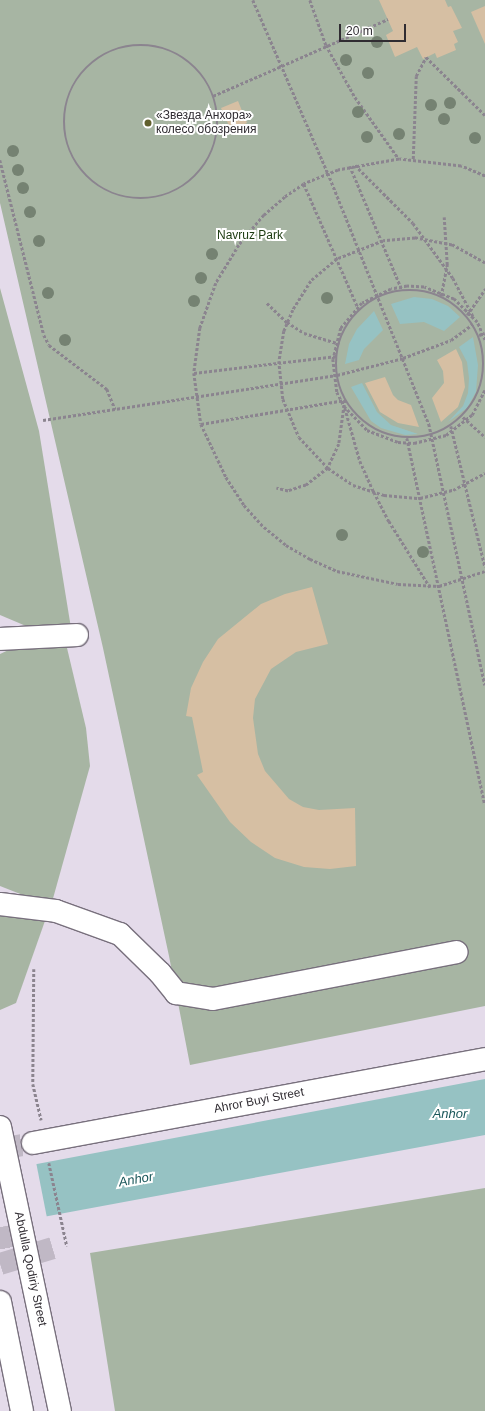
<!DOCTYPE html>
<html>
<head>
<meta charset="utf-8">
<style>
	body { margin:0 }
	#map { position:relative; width:485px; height:1411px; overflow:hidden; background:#e4dbea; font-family:Helvetica,sans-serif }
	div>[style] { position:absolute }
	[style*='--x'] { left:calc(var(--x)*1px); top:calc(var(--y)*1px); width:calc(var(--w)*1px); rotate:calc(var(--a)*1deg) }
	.green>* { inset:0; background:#a7b5a3 }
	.water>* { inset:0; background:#96c2c3 }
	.pier>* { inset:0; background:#e4dbea }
	.building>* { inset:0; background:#d6bfa3 }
	.minor-tunnel>* { height:22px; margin-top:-11px; transform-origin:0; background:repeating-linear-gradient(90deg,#c0b8c5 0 22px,transparent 0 33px) }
	.path>* { height:2.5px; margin-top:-1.25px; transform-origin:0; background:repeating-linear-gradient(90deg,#8b848f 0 3px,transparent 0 5px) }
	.path>.ring { margin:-1.25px; padding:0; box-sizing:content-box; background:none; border:2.5px solid #8b848f; border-radius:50% }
	.roads { filter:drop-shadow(1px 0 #78707d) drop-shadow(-1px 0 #78707d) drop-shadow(0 1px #78707d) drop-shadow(0 -1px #78707d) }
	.minor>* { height:22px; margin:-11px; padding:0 11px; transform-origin:11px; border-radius:11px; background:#fff }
	.major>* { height:22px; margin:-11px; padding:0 11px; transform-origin:11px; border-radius:11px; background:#fff }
	.path-bridge>* { height:2.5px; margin-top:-1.25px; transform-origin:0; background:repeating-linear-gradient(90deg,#8b848f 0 3px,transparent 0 5px) }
	.bridges { filter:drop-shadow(1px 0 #78707d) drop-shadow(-1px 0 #78707d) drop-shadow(0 1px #78707d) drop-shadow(0 -1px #78707d) }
	.major-bridge>* { height:22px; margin:-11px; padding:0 11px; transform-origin:11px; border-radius:11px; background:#fff }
	.trees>* { width:12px; height:12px; margin:-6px; border-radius:50%; background:#758272 }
	.dots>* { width:11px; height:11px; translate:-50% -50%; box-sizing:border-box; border:2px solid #fff; border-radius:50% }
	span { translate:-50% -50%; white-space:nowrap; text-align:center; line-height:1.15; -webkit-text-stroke:4px #fff; paint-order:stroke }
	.poi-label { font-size:12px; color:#302c32 }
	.left { translate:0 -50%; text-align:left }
	.park-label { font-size:12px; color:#1b3a10 }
	.street-label { font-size:12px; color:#302c32 }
	.water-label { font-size:13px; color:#195659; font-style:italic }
	.scale { position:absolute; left:339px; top:24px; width:67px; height:18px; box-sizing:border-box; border:2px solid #302c32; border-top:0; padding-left:5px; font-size:12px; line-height:14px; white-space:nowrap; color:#302c32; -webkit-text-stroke:3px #fff; paint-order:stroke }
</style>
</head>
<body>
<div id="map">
	<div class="green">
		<div style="clip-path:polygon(0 0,485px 0,485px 1006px,190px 1065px,169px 956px,103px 648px,0 203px)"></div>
		<div style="clip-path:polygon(0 288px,39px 431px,71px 628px,26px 626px,0 615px)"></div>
		<div style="clip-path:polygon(13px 648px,67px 648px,86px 728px,90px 766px,52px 902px,33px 899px,0 886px,0 654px)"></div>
		<div style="clip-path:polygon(0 908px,46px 918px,16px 1003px,0 1010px)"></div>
		<div style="clip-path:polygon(485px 1188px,485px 1411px,115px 1411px,90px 1253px)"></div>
	</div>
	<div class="water">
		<div style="clip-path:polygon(414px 297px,432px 299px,448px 306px,460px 317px,444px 331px,424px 322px,400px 324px,391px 304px)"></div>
		<div style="clip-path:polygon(374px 311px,383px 330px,364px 349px,359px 360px,345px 364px,349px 344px,357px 329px)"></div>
		<div style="clip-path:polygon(473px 337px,478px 365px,476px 392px,467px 408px,448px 422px,463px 406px,468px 393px,469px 378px,467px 362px,459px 347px)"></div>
		<div style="clip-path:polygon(362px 383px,377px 412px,391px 425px,418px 434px,405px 435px,381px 428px,371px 421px,351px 387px)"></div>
		<div style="clip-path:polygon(485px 1079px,485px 1135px,0 1225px,0 1174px,37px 1164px)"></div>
	</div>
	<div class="pier">
		<div style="clip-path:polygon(36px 1162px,47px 1218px,0 1227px,0 1172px)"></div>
	</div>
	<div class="building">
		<div style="clip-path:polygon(379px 0,445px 0,448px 7px,451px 6px,462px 28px,453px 31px,458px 42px,454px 44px,456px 50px,437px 58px,435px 53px,423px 59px,417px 47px,395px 57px,386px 35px,393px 31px)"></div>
		<div style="clip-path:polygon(485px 6px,485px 44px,471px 12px)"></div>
		<div style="clip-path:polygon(238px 101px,247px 123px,231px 130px,221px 108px)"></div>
		<div style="clip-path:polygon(456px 349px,462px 362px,465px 387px,458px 407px,441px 422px,432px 398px,444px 383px,443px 371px,437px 360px)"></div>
		<div style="clip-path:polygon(385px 377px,393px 395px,398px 400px,411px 405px,419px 427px,398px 423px,380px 412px,365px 383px)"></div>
		<div style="clip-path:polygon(312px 587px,328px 644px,296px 652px,271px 669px,255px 699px,253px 718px,258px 754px,265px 771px,289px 799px,303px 807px,319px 810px,355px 808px,356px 866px,330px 869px,304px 867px,275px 858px,251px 842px,230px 822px,197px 775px,203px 772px,192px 717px,186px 716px,191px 688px,203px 662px,218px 639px,261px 604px,285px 594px)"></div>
	</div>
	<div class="minor-tunnel">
		<div style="--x:0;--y:1149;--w:34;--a:-10"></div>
		<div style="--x:0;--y:1227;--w:36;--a:80"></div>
		<div style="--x:0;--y:1264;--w:55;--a:-16.8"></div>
	</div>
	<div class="path">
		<div style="--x:253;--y:0;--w:189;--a:66.6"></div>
		<div style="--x:328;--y:173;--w:271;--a:68.1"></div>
		<div style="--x:429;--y:424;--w:267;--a:77.9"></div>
		<div style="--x:310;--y:0;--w:48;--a:70.4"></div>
		<div style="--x:326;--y:45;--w:60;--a:60.9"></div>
		<div style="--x:355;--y:97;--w:76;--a:54.6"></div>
		<div class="ring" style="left:64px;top:45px;width:151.5px;height:151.5px"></div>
		<div style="--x:213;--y:96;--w:191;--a:-23.7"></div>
		<div style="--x:413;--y:159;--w:83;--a:-87.9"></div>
		<div style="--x:416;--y:76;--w:21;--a:-62"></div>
		<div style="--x:426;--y:57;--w:83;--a:44.5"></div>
		<div style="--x:0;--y:160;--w:180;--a:75.9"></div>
		<div style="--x:44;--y:335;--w:11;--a:63"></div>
		<div style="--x:49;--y:345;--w:73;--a:37.2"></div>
		<div style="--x:107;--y:389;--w:22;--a:68"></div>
		<div style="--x:350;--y:166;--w:134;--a:67.2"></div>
		<div style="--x:485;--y:176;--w:26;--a:-157"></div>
		<div style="--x:461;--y:166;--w:62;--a:-173.6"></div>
		<div style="--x:399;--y:159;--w:62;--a:169.8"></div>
		<div style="--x:338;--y:170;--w:37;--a:158"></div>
		<div style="--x:304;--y:184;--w:23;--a:146"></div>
		<div style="--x:285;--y:197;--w:28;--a:139"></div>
		<div style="--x:264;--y:215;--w:39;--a:130"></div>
		<div style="--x:239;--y:245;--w:44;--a:121.2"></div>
		<div style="--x:216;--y:283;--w:48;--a:109.6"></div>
		<div style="--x:200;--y:328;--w:45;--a:97.6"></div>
		<div style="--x:194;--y:373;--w:51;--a:82.2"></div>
		<div style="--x:201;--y:424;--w:59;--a:64.7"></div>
		<div style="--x:226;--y:477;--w:33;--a:57"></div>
		<div style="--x:244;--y:505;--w:30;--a:48"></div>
		<div style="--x:264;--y:527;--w:28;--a:39"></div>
		<div style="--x:286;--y:545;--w:28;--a:30"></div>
		<div style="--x:310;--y:559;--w:30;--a:24"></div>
		<div style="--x:337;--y:571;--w:62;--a:12"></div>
		<div style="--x:398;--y:584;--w:41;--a:2.8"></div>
		<div style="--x:439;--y:586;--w:48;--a:-18.1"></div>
		<div style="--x:304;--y:184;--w:137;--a:66.4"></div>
		<div style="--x:485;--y:263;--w:38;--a:-151"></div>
		<div style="--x:452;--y:245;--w:38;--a:-169"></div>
		<div style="--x:415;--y:238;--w:32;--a:175"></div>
		<div style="--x:383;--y:241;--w:49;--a:158.6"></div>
		<div style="--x:337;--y:259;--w:34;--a:140"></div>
		<div style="--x:311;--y:281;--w:34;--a:122"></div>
		<div style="--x:293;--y:310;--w:23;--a:113"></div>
		<div style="--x:284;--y:331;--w:30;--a:99"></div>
		<div style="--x:279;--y:361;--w:38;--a:84"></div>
		<div style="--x:283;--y:399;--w:41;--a:67.2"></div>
		<div style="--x:299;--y:437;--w:42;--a:46.9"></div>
		<div style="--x:328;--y:468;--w:30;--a:34"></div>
		<div style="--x:353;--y:485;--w:33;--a:18"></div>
		<div style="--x:384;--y:495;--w:36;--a:5"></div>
		<div style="--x:420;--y:498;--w:34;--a:-14"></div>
		<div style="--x:453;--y:490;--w:36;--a:-28"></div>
		<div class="ring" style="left:336px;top:290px;width:145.5px;height:145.5px"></div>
		<div style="--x:441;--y:296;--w:32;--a:-79"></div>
		<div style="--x:447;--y:265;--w:48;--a:-93.6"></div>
		<div style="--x:267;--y:303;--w:28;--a:44"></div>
		<div style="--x:287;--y:322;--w:20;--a:33"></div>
		<div style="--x:304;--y:333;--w:37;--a:17"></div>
		<div style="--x:467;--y:315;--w:32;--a:-55"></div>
		<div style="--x:479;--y:335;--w:6;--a:-18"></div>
		<div style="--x:194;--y:373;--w:144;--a:-6.8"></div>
		<div style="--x:463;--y:417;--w:30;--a:42"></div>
		<div style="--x:43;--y:420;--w:297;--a:-8.7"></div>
		<div style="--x:337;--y:375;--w:68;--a:-14.4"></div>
		<div style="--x:403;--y:358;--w:51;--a:-20.6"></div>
		<div style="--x:451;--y:340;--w:27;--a:-36"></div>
		<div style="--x:201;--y:424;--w:146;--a:-9.5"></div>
		<div style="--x:345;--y:400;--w:44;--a:97.8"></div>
		<div style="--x:339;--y:444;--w:26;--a:115"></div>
		<div style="--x:328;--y:468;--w:28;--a:142"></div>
		<div style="--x:306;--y:485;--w:19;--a:162"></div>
		<div style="--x:288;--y:491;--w:12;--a:-166"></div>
		<div style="--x:451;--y:426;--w:145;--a:76.4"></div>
		<div style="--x:407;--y:438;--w:374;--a:78"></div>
		<div style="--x:34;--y:969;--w:115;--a:90.5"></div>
		<div style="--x:33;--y:1084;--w:37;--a:77"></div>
		<div style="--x:49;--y:1163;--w:85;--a:77.8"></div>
	</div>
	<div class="roads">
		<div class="minor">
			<div style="--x:0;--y:639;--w:77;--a:-3"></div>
			<div style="--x:0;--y:904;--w:56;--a:7.1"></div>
			<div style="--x:56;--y:911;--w:68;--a:19.8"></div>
			<div style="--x:120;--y:934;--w:56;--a:44.3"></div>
			<div style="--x:160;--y:973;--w:26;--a:51"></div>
			<div style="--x:176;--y:993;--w:37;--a:9"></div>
			<div style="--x:213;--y:999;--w:248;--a:-10.9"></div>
			<div style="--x:33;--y:1143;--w:460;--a:-10.5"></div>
		</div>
		<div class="major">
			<div style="--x:0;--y:1302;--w:111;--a:78.6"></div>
		</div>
	</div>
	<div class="path-bridge">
		<div style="--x:355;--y:165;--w:82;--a:45"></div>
		<div style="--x:413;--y:223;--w:68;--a:54"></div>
		<div style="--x:453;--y:278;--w:43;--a:62.2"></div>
		<div style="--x:485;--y:340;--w:20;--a:-114"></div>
		<div style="--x:477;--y:322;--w:33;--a:-135"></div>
		<div style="--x:454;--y:299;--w:32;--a:-158"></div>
		<div style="--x:424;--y:287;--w:17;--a:-177"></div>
		<div style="--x:407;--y:286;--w:16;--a:169"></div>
		<div style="--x:391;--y:289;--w:32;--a:154"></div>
		<div style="--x:362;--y:303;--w:33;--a:130"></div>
		<div style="--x:341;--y:328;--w:32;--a:104"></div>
		<div style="--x:333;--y:359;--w:33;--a:83"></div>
		<div style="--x:337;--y:392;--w:16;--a:63"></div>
		<div style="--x:344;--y:406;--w:33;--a:46"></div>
		<div style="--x:367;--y:430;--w:33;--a:21"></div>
		<div style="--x:398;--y:442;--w:16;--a:4"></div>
		<div style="--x:414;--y:443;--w:33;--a:-14"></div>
		<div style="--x:446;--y:435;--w:33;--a:-38"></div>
		<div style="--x:472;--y:415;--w:28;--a:-63"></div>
		<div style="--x:345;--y:408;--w:55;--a:74.2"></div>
		<div style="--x:360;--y:461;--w:34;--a:66"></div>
		<div style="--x:374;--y:492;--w:33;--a:63"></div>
		<div style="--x:389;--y:521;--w:78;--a:58.2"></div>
	</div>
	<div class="bridges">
		<div class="major-bridge">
			<div style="--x:0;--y:1127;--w:290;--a:78.1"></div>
		</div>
	</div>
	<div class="trees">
		<div style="left:377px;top:42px"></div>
		<div style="left:346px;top:60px"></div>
		<div style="left:368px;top:73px"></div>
		<div style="left:450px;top:103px"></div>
		<div style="left:431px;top:105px"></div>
		<div style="left:358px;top:112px"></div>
		<div style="left:444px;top:119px"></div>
		<div style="left:399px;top:134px"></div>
		<div style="left:367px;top:137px"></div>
		<div style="left:475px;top:138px"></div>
		<div style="left:13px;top:151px"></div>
		<div style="left:18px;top:170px"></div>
		<div style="left:23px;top:188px"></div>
		<div style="left:30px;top:212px"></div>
		<div style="left:39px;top:241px"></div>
		<div style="left:212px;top:254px"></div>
		<div style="left:201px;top:278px"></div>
		<div style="left:48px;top:293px"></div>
		<div style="left:327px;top:298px"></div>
		<div style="left:194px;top:301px"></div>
		<div style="left:65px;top:340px"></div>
		<div style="left:342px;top:535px"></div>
		<div style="left:423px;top:552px"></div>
	</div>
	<div class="dots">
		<div style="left:148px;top:123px;background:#61602d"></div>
	</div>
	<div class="poi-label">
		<span class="left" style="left:156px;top:123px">«Звезда Анхора»<br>колесо обозрения</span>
	</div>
	<div class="park-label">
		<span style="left:250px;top:236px">Navruz Park</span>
	</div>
	<div class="street-label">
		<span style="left:259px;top:1101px;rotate:-11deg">Ahror Buyi Street</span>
		<span style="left:30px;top:1269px;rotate:78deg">Abdulla Qodiriy Street</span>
	</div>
	<div class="water-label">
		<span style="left:450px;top:1114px">Anhor</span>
		<span style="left:136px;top:1180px;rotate:-10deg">Anhor</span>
	</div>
	<div class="scale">20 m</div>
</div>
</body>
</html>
